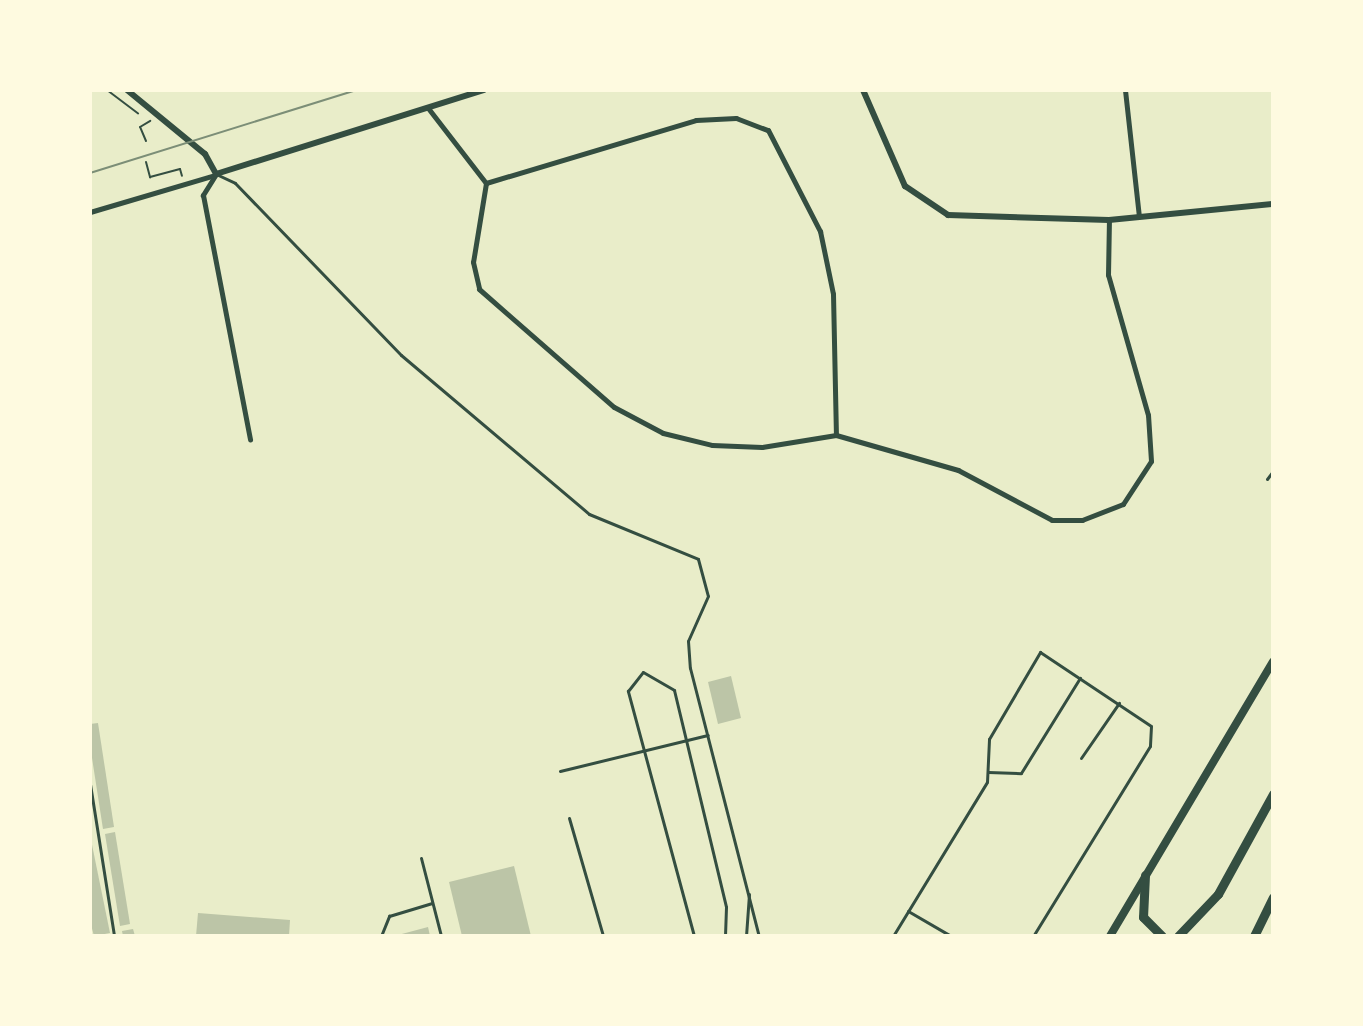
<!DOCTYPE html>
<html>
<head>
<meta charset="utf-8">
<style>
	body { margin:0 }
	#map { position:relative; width:1363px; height:1026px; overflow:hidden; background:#e9edc9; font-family:Spectral,serif }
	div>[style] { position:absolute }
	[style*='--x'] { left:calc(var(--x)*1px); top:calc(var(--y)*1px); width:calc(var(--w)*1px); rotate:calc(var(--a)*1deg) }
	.building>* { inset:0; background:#bcc5a7 }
	.path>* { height:2px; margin:-1px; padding:0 1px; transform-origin:1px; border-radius:1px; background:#344e41 }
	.service>* { height:3px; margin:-1.5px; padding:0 1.5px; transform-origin:1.5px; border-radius:1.5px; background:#344e41 }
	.minor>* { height:5px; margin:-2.5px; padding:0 2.5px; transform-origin:2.5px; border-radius:2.5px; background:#344e41 }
	.tertiary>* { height:6px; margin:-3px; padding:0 3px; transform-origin:3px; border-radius:3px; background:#344e41 }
	.primary>* { height:8px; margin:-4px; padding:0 4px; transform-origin:4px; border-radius:4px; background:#344e41 }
	.motorway>* { height:9px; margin:-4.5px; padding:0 4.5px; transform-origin:4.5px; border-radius:4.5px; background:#344e41 }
	.tram>* { height:2px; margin:-1px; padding:0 1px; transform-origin:1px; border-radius:1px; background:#7c8e77 }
	span { translate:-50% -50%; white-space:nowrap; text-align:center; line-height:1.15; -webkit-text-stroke:8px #fefae0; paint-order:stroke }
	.frame { position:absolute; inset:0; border:92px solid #fefae0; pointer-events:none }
</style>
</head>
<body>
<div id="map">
	<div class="building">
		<div style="clip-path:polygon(731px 676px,741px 718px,718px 724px,708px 682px)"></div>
		<div style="clip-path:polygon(98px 723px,114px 827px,103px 829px,90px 745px,90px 724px)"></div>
		<div style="clip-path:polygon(115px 832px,130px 924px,120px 926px,105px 834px)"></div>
		<div style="clip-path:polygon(90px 835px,110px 933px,94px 936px,90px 921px)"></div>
		<div style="clip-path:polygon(514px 866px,531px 936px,462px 936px,449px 882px)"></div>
		<div style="clip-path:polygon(198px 913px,290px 920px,289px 936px,196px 936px)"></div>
		<div style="clip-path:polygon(428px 927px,430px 936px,398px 936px,398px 935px)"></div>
		<div style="clip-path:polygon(133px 929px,135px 936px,123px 936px,122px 931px)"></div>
	</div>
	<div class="path">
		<div style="--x:107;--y:90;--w:39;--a:37"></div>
		<div style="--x:146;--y:141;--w:15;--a:-113"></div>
		<div style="--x:140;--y:127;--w:12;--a:-31"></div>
		<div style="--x:146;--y:162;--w:16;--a:75"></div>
		<div style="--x:150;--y:177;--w:31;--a:-15"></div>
		<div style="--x:180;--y:169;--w:7;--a:74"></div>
	</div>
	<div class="service">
		<div style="--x:1272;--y:90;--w:12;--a:85"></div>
		<div style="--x:216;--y:174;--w:21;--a:25"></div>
		<div style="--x:235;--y:183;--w:239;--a:46"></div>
		<div style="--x:401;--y:355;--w:246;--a:40.2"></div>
		<div style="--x:589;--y:514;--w:118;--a:22.4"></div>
		<div style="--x:698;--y:559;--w:38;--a:75"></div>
		<div style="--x:708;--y:596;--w:49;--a:114"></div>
		<div style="--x:688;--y:641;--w:27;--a:86"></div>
		<div style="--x:690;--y:668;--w:277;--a:75.6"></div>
		<div style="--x:1273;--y:204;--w:59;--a:-90"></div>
		<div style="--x:1267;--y:479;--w:10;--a:-53"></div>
		<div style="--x:1081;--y:758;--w:67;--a:-55.4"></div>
		<div style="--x:560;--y:771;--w:152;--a:-13.7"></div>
		<div style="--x:988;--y:772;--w:33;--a:2"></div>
		<div style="--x:1021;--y:773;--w:112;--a:-58.2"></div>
		<div style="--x:90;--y:784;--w:154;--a:81"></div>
		<div style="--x:569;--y:818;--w:123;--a:73.9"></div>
		<div style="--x:421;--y:858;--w:81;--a:75.6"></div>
		<div style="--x:908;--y:911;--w:50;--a:30.2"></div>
		<div style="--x:381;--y:936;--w:22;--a:-68"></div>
		<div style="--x:389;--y:916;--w:45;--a:-16.8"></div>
		<div style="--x:694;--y:936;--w:254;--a:-105.1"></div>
		<div style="--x:628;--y:691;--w:24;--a:-52"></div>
		<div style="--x:643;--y:672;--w:36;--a:30"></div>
		<div style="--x:674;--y:690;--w:223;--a:76.5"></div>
		<div style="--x:726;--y:907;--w:29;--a:92"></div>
		<div style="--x:746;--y:936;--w:42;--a:-85.9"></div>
		<div style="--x:893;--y:936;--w:180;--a:-58.6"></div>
		<div style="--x:987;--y:782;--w:43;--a:-87.3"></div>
		<div style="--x:989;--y:739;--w:101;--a:-59.6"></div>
		<div style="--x:1040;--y:652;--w:133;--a:33.7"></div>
		<div style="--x:1151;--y:726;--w:20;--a:93"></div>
		<div style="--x:1150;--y:746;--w:223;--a:121.6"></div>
	</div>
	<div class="minor">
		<div style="--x:1125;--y:90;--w:127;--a:83.7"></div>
		<div style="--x:428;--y:108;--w:95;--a:52.3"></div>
		<div style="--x:486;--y:183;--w:80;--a:99.3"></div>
		<div style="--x:473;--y:262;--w:28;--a:77"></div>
		<div style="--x:479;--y:289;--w:179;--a:41.2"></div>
		<div style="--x:614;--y:407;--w:55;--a:28"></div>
		<div style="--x:663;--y:433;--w:50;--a:13.8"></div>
		<div style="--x:712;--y:445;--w:50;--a:2.3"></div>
		<div style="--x:762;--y:447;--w:75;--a:-9.2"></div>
		<div style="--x:836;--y:435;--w:127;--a:16"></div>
		<div style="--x:958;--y:470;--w:106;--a:28"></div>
		<div style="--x:1052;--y:520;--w:30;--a:0"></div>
		<div style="--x:1082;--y:520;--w:44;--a:-21.3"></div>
		<div style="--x:1123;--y:504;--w:51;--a:-56.9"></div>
		<div style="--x:1151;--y:461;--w:46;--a:-93.7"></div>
		<div style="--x:1148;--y:415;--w:146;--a:-105.9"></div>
		<div style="--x:1108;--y:275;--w:55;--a:-89"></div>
		<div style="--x:216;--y:174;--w:25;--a:122"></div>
		<div style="--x:203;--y:195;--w:249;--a:79.1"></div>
		<div style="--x:486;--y:183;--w:219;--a:-16.7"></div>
		<div style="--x:696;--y:120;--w:40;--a:-2.9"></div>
		<div style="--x:736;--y:118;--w:34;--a:21"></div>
		<div style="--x:768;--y:130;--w:114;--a:62.8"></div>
		<div style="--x:820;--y:231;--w:64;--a:78.3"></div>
		<div style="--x:833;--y:294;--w:141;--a:88.8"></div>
		<div style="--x:90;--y:212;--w:130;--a:-16.5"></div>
	</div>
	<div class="tertiary">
		<div style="--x:127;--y:90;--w:101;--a:39.4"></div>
		<div style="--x:205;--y:154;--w:23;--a:61"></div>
		<div style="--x:216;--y:174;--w:281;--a:-17.4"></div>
		<div style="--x:863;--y:90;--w:105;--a:66.4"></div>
		<div style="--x:905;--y:186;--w:52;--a:34"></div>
		<div style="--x:948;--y:215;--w:161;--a:1.8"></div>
		<div style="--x:1109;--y:220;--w:165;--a:-5.6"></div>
	</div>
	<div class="primary">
		<div style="--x:1110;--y:936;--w:319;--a:-59.3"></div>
	</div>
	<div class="motorway">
		<div style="--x:1145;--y:875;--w:42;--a:92.7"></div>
		<div style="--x:1143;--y:917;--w:27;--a:45"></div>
		<div style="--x:1178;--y:936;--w:58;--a:-46.4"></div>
		<div style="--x:1218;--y:894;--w:114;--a:-61.2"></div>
		<div style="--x:1254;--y:936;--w:43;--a:-64"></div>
	</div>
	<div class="tram">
		<div style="--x:90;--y:173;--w:280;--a:-17.3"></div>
	</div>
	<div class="frame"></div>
</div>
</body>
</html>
